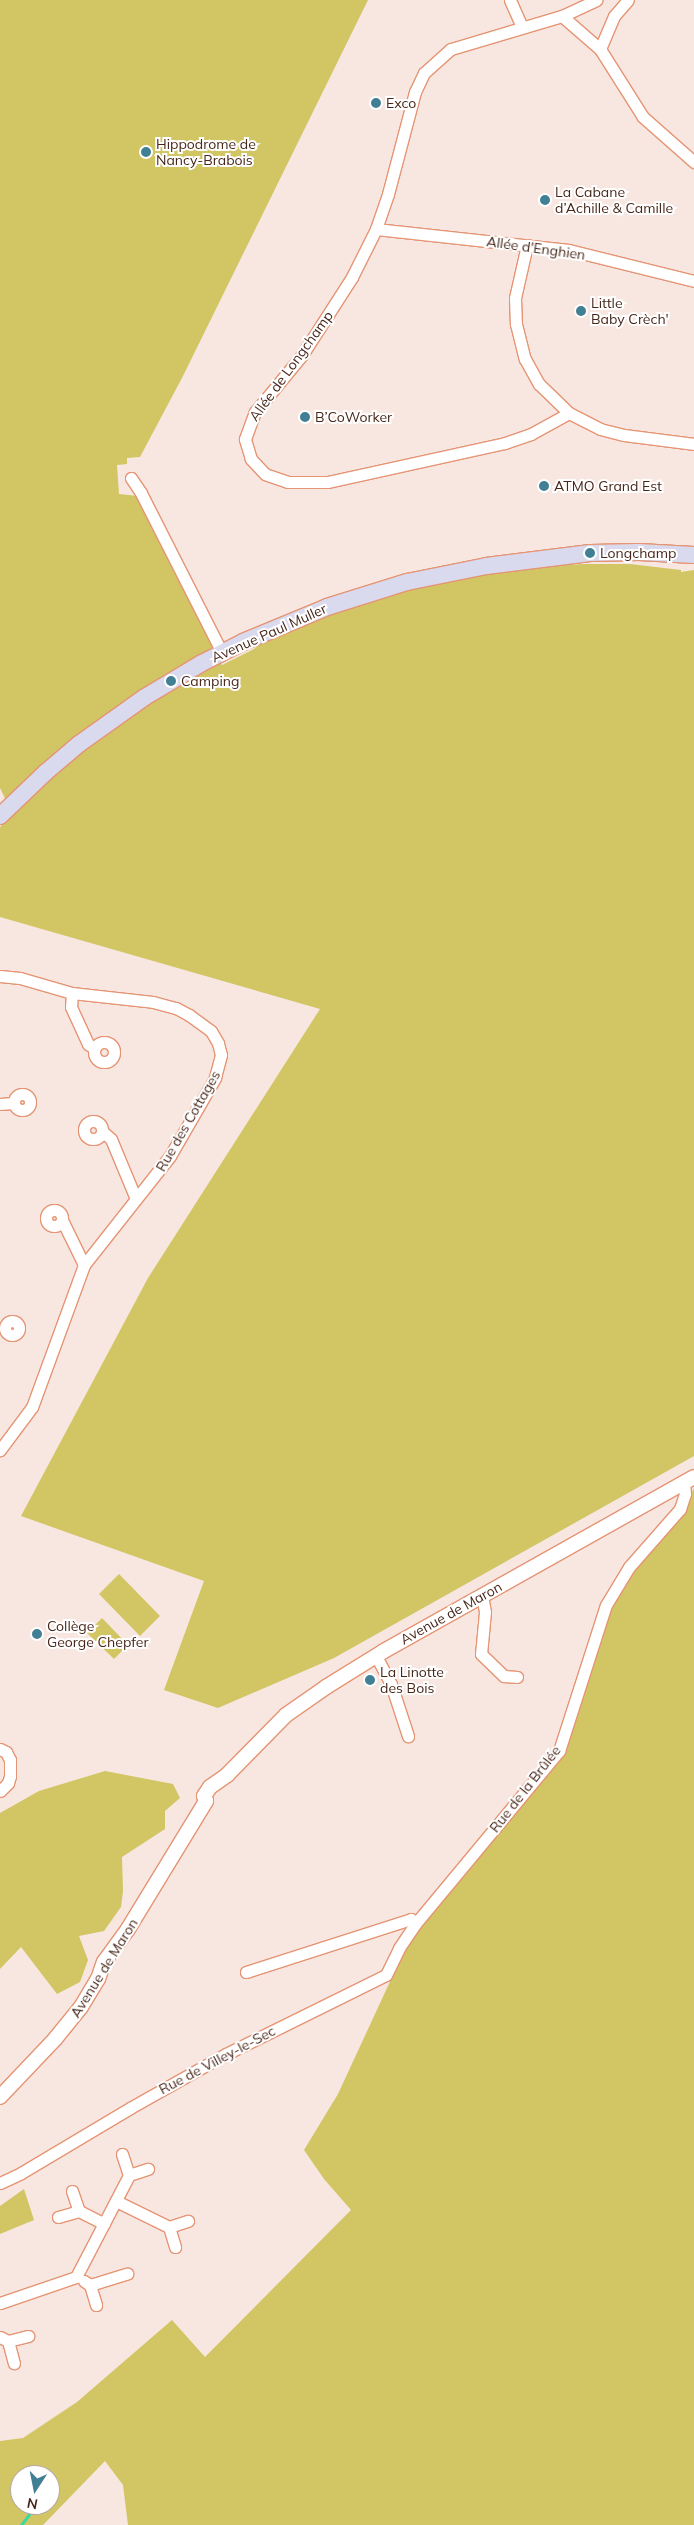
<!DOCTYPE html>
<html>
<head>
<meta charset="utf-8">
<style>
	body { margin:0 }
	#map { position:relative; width:694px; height:2525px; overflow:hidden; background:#f8e7e0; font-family:Mulish,sans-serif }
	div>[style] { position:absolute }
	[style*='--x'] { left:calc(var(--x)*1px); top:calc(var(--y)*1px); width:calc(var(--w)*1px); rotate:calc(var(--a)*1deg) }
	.green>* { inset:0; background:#d1c564 }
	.stream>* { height:3px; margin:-1.5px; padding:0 1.5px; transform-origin:1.5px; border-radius:1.5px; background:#39da9d }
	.roads { filter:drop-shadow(1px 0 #e59474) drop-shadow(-1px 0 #e59474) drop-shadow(0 1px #e59474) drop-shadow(0 -1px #e59474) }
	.minor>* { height:11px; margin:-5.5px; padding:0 5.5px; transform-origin:5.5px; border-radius:5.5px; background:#fff }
	.minor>.ring { margin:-5.5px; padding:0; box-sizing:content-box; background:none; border:11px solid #fff; border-radius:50% }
	.tertiary>* { height:14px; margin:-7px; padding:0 7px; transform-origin:7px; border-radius:7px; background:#fff }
	.secondary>* { height:16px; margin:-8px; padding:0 8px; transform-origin:8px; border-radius:8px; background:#dadaee }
	.dots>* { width:14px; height:14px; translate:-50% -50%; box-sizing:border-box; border:2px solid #fff; border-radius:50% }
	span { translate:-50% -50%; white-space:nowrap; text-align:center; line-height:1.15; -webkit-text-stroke:4px #fff; paint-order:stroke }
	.poi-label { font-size:14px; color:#48271a }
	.left { translate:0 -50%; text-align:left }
	.street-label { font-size:14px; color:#48271a }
	.north { position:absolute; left:10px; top:2465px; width:50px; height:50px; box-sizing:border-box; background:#fff; border:1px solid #b6a9a3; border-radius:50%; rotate:191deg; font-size:14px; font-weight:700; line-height:20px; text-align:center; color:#48271a }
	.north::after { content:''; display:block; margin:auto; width:18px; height:22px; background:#417f94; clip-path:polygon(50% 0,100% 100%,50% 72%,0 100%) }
</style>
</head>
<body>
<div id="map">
	<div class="green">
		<div style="clip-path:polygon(0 0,368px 0,183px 376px,140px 457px,127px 458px,127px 464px,117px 465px,119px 494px,138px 496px,222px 665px,254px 649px,267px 638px,348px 607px,393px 594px,465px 577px,545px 566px,585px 564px,630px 564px,681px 570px,681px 572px,694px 570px,694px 1456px,334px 1658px,218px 1708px,164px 1690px,204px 1581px,21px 1516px,148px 1278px,320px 1009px,0 917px,0 827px,12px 813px,0 788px)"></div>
		<div style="clip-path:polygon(evenodd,694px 1488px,694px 2525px,128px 2525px,123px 2485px,105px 2461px,43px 2525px,0 2525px,0 2441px,23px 2438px,77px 2402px,172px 2320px,205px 2357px,351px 2210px,324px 2179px,304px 2150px,338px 2094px,400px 1960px,412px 1939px,560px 1754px,609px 1607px,625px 1577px,685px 1506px,694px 1488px,20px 2475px,50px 2475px,50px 2505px,20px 2505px,20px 2475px)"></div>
		<div style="clip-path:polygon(119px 1574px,160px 1616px,140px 1636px,99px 1594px)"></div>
		<div style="clip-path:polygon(102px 1618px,128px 1645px,114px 1659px,87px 1633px)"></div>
		<div style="clip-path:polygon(105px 1771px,173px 1784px,180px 1798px,165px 1811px,165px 1829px,122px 1857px,123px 1891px,121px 1907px,104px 1931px,79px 1936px,88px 1960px,80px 1982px,57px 1994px,21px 1947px,0 1969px,0 1813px,39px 1791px)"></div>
		<div style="clip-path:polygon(24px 2189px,34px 2220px,0 2234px,0 2206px)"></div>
	</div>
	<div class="stream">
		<div style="--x:50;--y:2487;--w:1;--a:0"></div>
		<div style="--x:21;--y:2525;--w:25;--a:-53"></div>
	</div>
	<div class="roads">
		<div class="minor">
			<div style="--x:510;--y:0;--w:30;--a:66"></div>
			<div style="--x:562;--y:16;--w:50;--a:41"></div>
			<div style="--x:600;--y:49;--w:80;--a:57.7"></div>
			<div style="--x:643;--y:117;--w:68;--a:41.4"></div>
			<div style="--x:600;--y:49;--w:36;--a:-67"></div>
			<div style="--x:614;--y:16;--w:21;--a:-49"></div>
			<div style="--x:376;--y:229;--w:194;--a:6.2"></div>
			<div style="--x:569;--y:250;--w:129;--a:13.9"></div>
			<div style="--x:527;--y:245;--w:54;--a:102.8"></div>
			<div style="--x:515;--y:298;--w:26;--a:88"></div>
			<div style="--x:516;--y:324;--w:36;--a:76"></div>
			<div style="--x:525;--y:359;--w:29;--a:61"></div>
			<div style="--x:539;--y:384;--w:42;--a:44"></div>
			<div style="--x:569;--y:413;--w:35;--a:27"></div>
			<div style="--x:600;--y:429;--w:25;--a:14"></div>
			<div style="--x:624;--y:435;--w:71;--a:7.3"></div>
			<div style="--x:569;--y:413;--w:43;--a:151.1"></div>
			<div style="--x:531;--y:434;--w:28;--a:161"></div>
			<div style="--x:505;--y:443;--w:182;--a:167.6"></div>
			<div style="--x:327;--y:482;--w:39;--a:180"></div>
			<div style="--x:288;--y:482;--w:24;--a:-161"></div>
			<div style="--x:265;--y:474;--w:21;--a:-133"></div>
			<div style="--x:251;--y:459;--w:21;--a:-107"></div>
			<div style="--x:245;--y:439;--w:29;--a:-70"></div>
			<div style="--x:255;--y:412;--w:74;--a:-50.5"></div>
			<div style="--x:302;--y:355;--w:93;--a:-57.3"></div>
			<div style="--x:352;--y:277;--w:54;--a:-63.4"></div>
			<div style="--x:376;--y:229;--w:37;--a:-71"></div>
			<div style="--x:388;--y:194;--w:106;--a:-75.2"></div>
			<div style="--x:415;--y:92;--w:21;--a:-65"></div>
			<div style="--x:424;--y:73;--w:36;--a:-42"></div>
			<div style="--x:451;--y:49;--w:116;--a:-16.6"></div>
			<div style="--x:562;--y:16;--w:38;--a:-25"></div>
			<div style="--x:131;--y:478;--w:18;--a:56"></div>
			<div style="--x:141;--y:493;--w:179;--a:63.1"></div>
			<div style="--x:0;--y:976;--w:20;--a:6"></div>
			<div style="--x:20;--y:978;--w:54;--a:16.1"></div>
			<div style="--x:72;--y:993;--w:81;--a:6.3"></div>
			<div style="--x:153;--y:1002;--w:24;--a:15"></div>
			<div style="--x:176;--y:1008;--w:15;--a:28"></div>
			<div style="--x:189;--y:1015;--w:27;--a:36"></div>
			<div style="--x:211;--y:1031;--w:14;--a:60"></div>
			<div style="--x:218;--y:1043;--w:12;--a:76"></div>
			<div style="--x:221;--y:1055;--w:24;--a:105"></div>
			<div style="--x:215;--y:1078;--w:90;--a:120"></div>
			<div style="--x:170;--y:1156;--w:139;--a:128.3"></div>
			<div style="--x:84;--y:1265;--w:151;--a:110.1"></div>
			<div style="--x:32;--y:1407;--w:54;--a:126.7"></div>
			<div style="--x:72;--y:993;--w:14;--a:94"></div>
			<div style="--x:71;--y:1007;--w:41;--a:65.3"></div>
			<div style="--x:88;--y:1044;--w:7;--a:34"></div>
			<div class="ring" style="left:94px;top:1042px;width:9px;height:9px"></div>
			<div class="ring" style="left:14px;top:1094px;width:5px;height:5px"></div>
			<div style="--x:0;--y:1104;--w:13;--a:-4"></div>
			<div class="ring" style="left:84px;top:1121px;width:7px;height:7px"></div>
			<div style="--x:102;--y:1131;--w:12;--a:42"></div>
			<div style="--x:111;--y:1139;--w:65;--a:67.4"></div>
			<div class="ring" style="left:46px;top:1210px;width:5px;height:5px"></div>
			<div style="--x:62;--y:1220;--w:50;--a:63.9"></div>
			<div class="ring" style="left:5px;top:1321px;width:3px;height:3px"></div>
			<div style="--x:482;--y:1596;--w:16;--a:79"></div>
			<div style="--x:485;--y:1612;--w:42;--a:95.4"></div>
			<div style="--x:481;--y:1654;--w:32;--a:44"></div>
			<div style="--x:504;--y:1676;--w:13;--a:4"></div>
			<div style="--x:376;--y:1656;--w:32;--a:62"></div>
			<div style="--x:391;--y:1684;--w:55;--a:71.9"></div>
			<div style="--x:0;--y:1749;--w:7;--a:27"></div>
			<div style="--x:6;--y:1752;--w:9;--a:63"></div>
			<div style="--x:10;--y:1760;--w:16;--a:90"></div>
			<div style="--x:10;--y:1776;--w:7;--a:106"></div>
			<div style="--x:8;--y:1783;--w:11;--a:135"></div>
			<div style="--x:246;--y:1972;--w:173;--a:-17.8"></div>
			<div style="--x:411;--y:1919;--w:6;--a:39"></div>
			<div style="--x:122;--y:2154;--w:22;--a:72"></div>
			<div style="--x:0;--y:2183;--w:23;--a:-25"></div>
			<div style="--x:21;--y:2173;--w:127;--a:-30.8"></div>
			<div style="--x:130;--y:2108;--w:110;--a:-29.4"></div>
			<div style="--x:226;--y:2054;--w:178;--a:-26.3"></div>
			<div style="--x:386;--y:1975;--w:30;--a:-64"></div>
			<div style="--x:399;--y:1948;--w:30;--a:-56"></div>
			<div style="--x:416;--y:1923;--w:224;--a:-50.3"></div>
			<div style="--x:559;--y:1751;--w:153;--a:-72.2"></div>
			<div style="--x:606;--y:1605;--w:44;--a:-58.8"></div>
			<div style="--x:629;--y:1567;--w:77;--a:-48.7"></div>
			<div style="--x:680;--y:1509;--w:16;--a:-72"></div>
			<div style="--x:685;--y:1494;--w:11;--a:-95"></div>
			<div style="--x:72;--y:2191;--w:21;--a:71"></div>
			<div style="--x:79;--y:2211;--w:28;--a:27"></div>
			<div style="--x:116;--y:2201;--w:59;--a:26.1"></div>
			<div style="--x:169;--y:2227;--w:21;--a:73"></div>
			<div style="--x:58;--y:2217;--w:22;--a:-16"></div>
			<div style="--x:169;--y:2227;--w:20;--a:-18"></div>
			<div style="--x:84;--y:2281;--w:7;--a:34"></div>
			<div style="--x:90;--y:2285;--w:21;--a:73"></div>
			<div style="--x:90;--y:2285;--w:39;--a:-17"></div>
			<div style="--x:0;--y:2303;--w:80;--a:-18.9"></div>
			<div style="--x:76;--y:2277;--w:115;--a:-62.5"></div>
			<div style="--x:129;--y:2175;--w:20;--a:-18"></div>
			<div style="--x:0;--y:2337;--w:9;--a:27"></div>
			<div style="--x:8;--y:2341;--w:23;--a:75"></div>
			<div style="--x:8;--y:2341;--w:21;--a:-14"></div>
		</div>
		<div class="tertiary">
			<div style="--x:0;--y:2097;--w:80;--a:-46.5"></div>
			<div style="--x:55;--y:2039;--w:41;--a:-50.9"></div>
			<div style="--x:81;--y:2007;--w:33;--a:-59"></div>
			<div style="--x:98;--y:1979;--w:18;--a:-71"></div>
			<div style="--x:104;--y:1962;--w:41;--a:-54"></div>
			<div style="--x:128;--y:1929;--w:150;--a:-58.6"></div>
			<div style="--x:206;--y:1801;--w:5;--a:-112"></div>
			<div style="--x:204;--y:1796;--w:11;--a:-56"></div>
			<div style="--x:210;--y:1787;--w:21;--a:-35"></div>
			<div style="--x:227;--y:1775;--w:84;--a:-45.5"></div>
			<div style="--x:286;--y:1715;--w:49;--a:-35"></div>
			<div style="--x:326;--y:1687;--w:68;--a:-31.8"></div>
			<div style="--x:384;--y:1651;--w:355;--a:-29.3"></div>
		</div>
		<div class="secondary">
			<div style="--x:0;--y:816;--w:64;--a:-43.7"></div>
			<div style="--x:46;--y:772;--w:43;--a:-40.3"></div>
			<div style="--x:79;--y:744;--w:81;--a:-35.5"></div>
			<div style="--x:145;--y:697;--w:66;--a:-30.8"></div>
			<div style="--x:202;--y:663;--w:46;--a:-27.1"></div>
			<div style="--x:243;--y:642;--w:91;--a:-22.6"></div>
			<div style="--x:327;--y:607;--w:84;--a:-17.4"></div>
			<div style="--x:407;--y:582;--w:81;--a:-11.4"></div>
			<div style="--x:486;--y:566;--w:105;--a:-7.1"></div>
			<div style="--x:590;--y:553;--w:49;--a:-1.2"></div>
			<div style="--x:639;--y:552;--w:55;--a:3.1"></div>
		</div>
	</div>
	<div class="dots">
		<div style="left:376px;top:103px;background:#417f94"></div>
		<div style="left:146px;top:152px;background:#417f94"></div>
		<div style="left:545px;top:200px;background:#417f94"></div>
		<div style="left:581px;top:311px;background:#417f94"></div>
		<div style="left:305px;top:417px;background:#417f94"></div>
		<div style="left:544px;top:486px;background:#417f94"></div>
		<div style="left:590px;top:553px;background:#417f94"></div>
		<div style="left:171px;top:681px;background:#417f94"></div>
		<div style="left:37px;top:1634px;background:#417f94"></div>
		<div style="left:370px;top:1680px;background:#417f94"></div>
	</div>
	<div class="poi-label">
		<span class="left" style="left:386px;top:103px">Exco</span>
		<span class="left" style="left:156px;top:152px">Hippodrome de<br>Nancy-Brabois</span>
		<span class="left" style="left:555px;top:200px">La Cabane<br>d’Achille &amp; Camille</span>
		<span class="left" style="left:591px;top:311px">Little<br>Baby Crèch'</span>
		<span class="left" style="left:315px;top:417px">B’CoWorker</span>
		<span class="left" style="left:554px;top:486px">ATMO Grand Est</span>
		<span class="left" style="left:600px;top:553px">Longchamp</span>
		<span class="left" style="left:181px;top:681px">Camping</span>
		<span class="left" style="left:47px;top:1634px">Collège<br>George Chepfer</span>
		<span class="left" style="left:380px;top:1680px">La Linotte<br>des Bois</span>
	</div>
	<div class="street-label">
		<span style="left:536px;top:248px;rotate:8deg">Allée d'Enghien</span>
		<span style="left:291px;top:366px;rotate:-54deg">Allée de Longchamp</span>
		<span style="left:269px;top:633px;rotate:-24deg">Avenue Paul Muller</span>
		<span style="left:188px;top:1121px;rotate:-60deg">Rue des Cottages</span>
		<span style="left:451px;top:1613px;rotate:-29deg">Avenue de Maron</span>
		<span style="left:525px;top:1789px;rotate:-52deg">Rue de la Brûlée</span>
		<span style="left:104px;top:1968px;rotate:-58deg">Avenue de Maron</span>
		<span style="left:217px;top:2060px;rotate:-28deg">Rue de Villey-le-Sec</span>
	</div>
	<div class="north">N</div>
</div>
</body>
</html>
